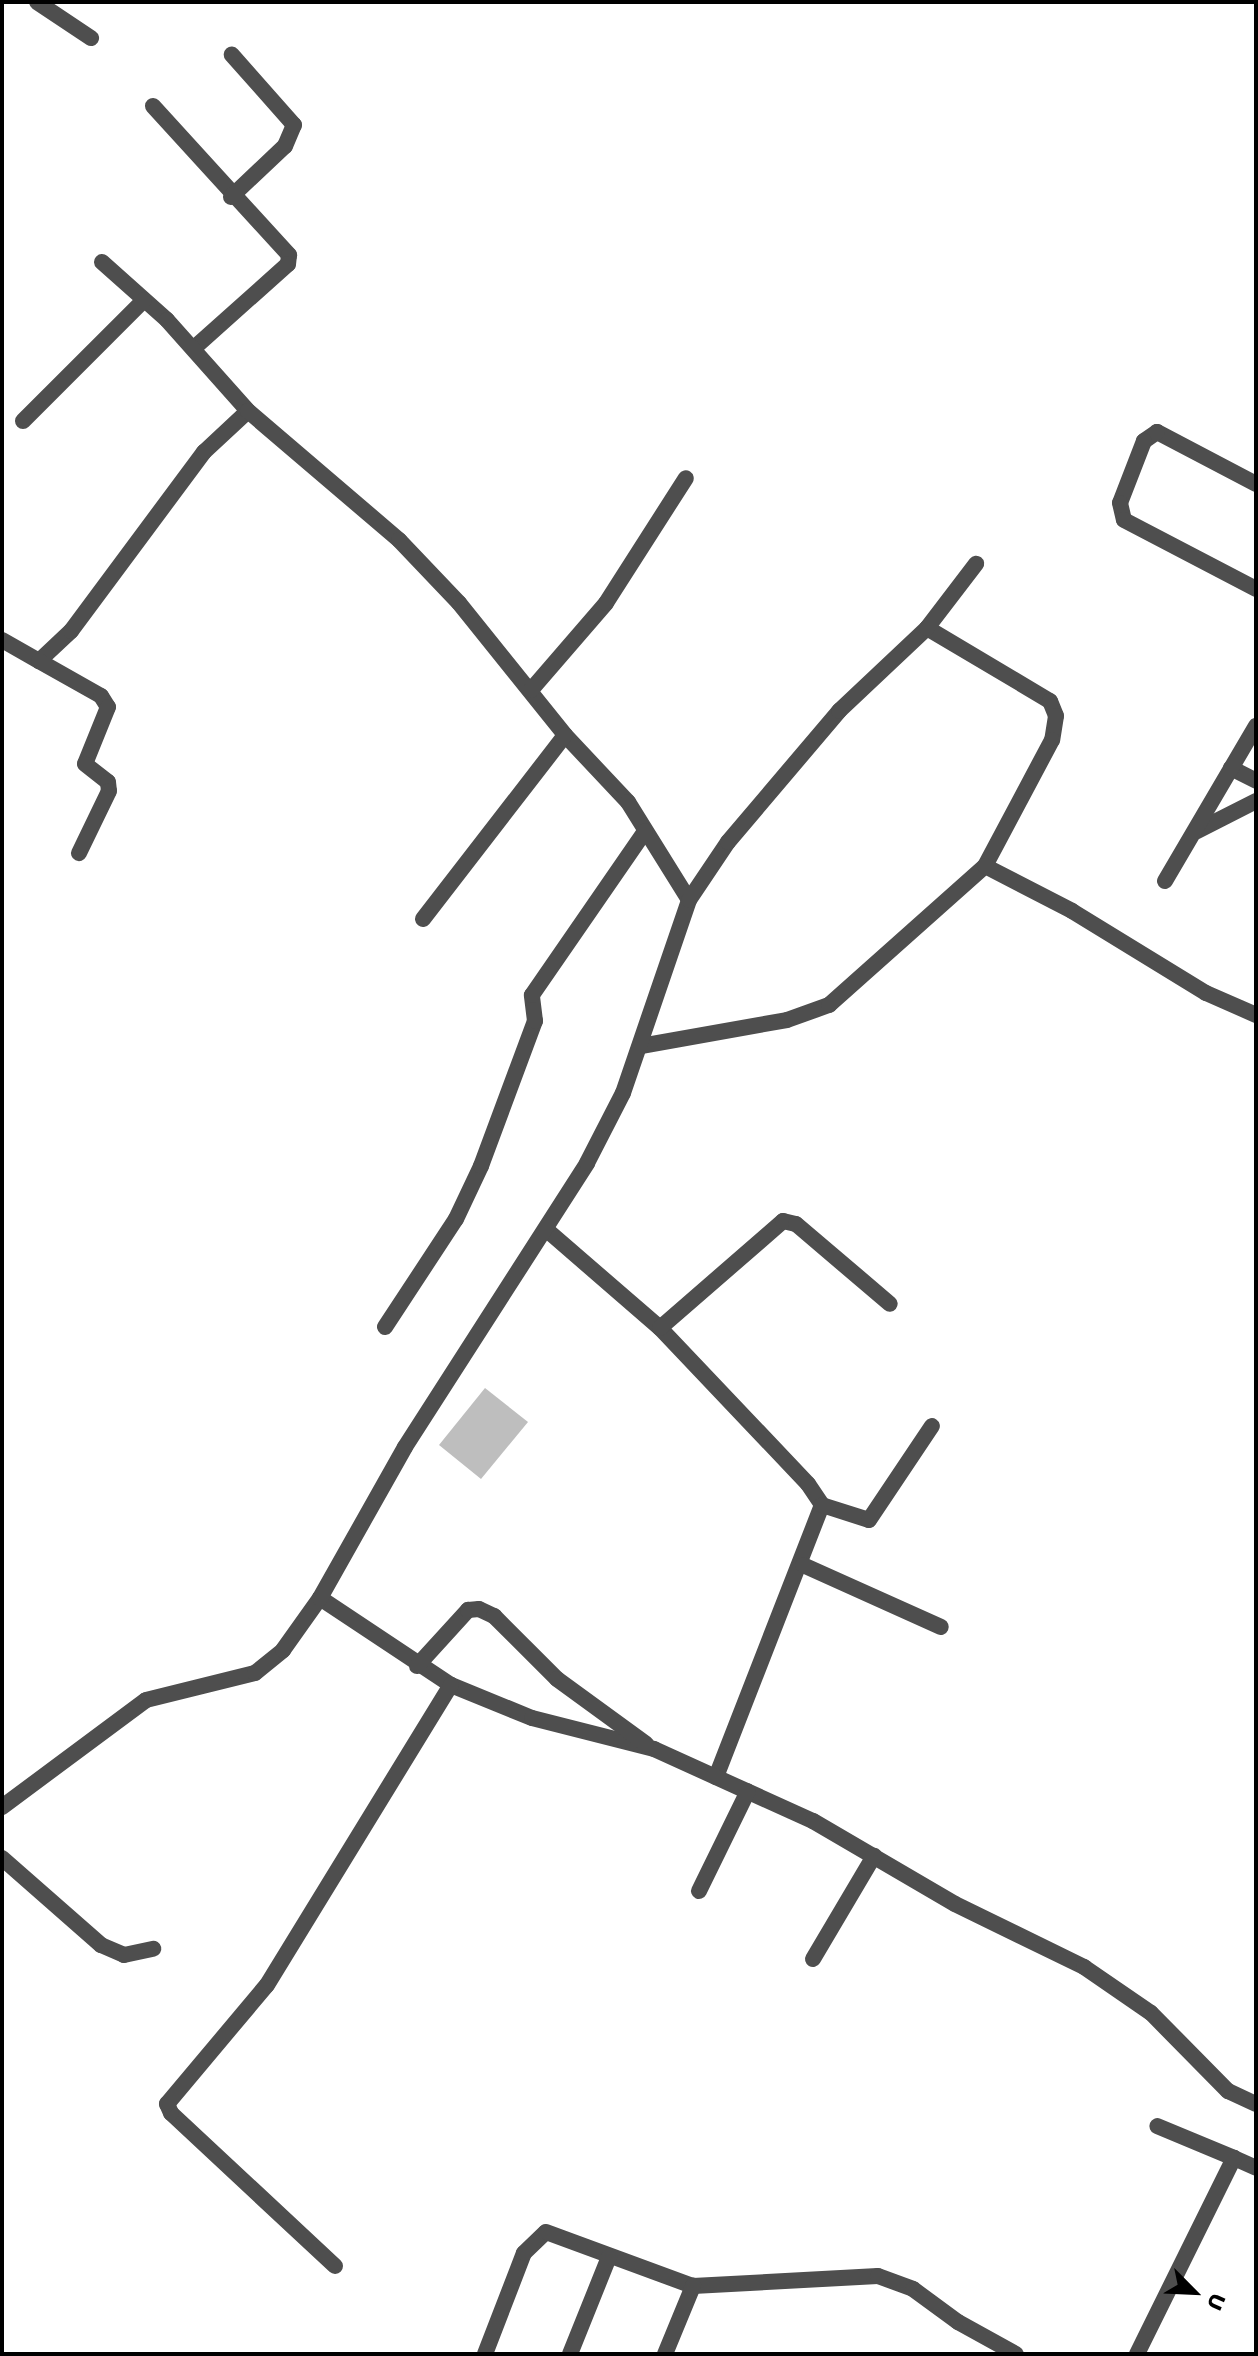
<!DOCTYPE html>
<html>
<head>
<meta charset="utf-8">
<style>
	body { margin:0 }
	#map { position:relative; width:1258px; height:2356px; overflow:hidden; background:#fff; font-family:"Work Sans",sans-serif }
	div>[style] { position:absolute }
	[style*='--x'] { left:calc(var(--x)*1px); top:calc(var(--y)*1px); width:calc(var(--w)*1px); rotate:calc(var(--a)*1deg) }
	.building>* { inset:0; background:#bebebe }
	.minor>* { height:16px; margin:-8px; padding:0 8px; transform-origin:8px; border-radius:8px; background:#4e4e4e }
	span { translate:-50% -50%; white-space:nowrap; text-align:center; line-height:1.15; -webkit-text-stroke:6px #fff; paint-order:stroke }
	.frame { position:absolute; inset:0; border:4px solid #000; pointer-events:none }
	.north { position:absolute; left:1154px; top:2252px; width:80px; height:80px; -webkit-text-stroke:6px #fff; paint-order:stroke; rotate:114deg; font-size:22px; font-weight:700; line-height:32px; text-align:center; color:#000 }
	.north::after { content:''; display:block; margin:auto; width:28px; height:36px; background:#000; clip-path:polygon(50% 0,100% 100%,50% 72%,0 100%) }
</style>
</head>
<body>
<div id="map">
	<div class="building">
		<div style="clip-path:polygon(485px 1388px,528px 1422px,481px 1479px,439px 1445px)"></div>
	</div>
	<div class="minor">
		<div style="--x:37;--y:2;--w:65;--a:33.7"></div>
		<div style="--x:153;--y:106;--w:202;--a:47.6"></div>
		<div style="--x:289;--y:255;--w:9;--a:96"></div>
		<div style="--x:288;--y:264;--w:126;--a:138.2"></div>
		<div style="--x:231;--y:197;--w:74;--a:-43.4"></div>
		<div style="--x:285;--y:146;--w:23;--a:-67"></div>
		<div style="--x:294;--y:125;--w:94;--a:-131.5"></div>
		<div style="--x:102;--y:262;--w:87;--a:41.7"></div>
		<div style="--x:167;--y:320;--w:122;--a:48.3"></div>
		<div style="--x:23;--y:421;--w:171;--a:-45"></div>
		<div style="--x:1256;--y:484;--w:112;--a:-152.3"></div>
		<div style="--x:1157;--y:432;--w:16;--a:145"></div>
		<div style="--x:1144;--y:441;--w:66;--a:111.2"></div>
		<div style="--x:1120;--y:503;--w:17;--a:77"></div>
		<div style="--x:1124;--y:520;--w:149;--a:27.6"></div>
		<div style="--x:927;--y:628;--w:143;--a:30.7"></div>
		<div style="--x:1050;--y:701;--w:16;--a:68"></div>
		<div style="--x:1056;--y:716;--w:24;--a:99"></div>
		<div style="--x:1052;--y:740;--w:143;--a:118"></div>
		<div style="--x:2;--y:640;--w:43;--a:29.6"></div>
		<div style="--x:39;--y:661;--w:44;--a:-43.2"></div>
		<div style="--x:71;--y:631;--w:223;--a:-53.4"></div>
		<div style="--x:204;--y:452;--w:60;--a:-43"></div>
		<div style="--x:248;--y:411;--w:199;--a:40.5"></div>
		<div style="--x:399;--y:540;--w:87;--a:46.4"></div>
		<div style="--x:459;--y:603;--w:169;--a:51.2"></div>
		<div style="--x:565;--y:735;--w:92;--a:46.8"></div>
		<div style="--x:628;--y:802;--w:115;--a:58.1"></div>
		<div style="--x:39;--y:661;--w:71;--a:29.4"></div>
		<div style="--x:101;--y:696;--w:13;--a:58"></div>
		<div style="--x:108;--y:707;--w:61;--a:112"></div>
		<div style="--x:85;--y:764;--w:29;--a:38"></div>
		<div style="--x:108;--y:782;--w:9;--a:84"></div>
		<div style="--x:109;--y:791;--w:69;--a:115.8"></div>
		<div style="--x:531;--y:690;--w:115;--a:-49.2"></div>
		<div style="--x:606;--y:603;--w:148;--a:-57.4"></div>
		<div style="--x:1231;--y:768;--w:28;--a:27"></div>
		<div style="--x:1197;--y:831;--w:66;--a:-27"></div>
		<div style="--x:1165;--y:881;--w:180;--a:-59.6"></div>
		<div style="--x:423;--y:919;--w:232;--a:-52.3"></div>
		<div style="--x:641;--y:1046;--w:148;--a:-10.1"></div>
		<div style="--x:787;--y:1020;--w:45;--a:-19.7"></div>
		<div style="--x:829;--y:1005;--w:209;--a:-41.7"></div>
		<div style="--x:985;--y:866;--w:98;--a:27.3"></div>
		<div style="--x:1072;--y:911;--w:157;--a:31.5"></div>
		<div style="--x:1206;--y:993;--w:55;--a:23.7"></div>
		<div style="--x:548;--y:1231;--w:148;--a:40.9"></div>
		<div style="--x:660;--y:1328;--w:215;--a:46.5"></div>
		<div style="--x:808;--y:1484;--w:25;--a:56"></div>
		<div style="--x:822;--y:1505;--w:292;--a:111.3"></div>
		<div style="--x:385;--y:1327;--w:129;--a:-56.7"></div>
		<div style="--x:456;--y:1219;--w:59;--a:-64.7"></div>
		<div style="--x:481;--y:1166;--w:155;--a:-69.6"></div>
		<div style="--x:535;--y:1021;--w:26;--a:-97"></div>
		<div style="--x:532;--y:995;--w:199;--a:-55.4"></div>
		<div style="--x:660;--y:1328;--w:163;--a:-41"></div>
		<div style="--x:783;--y:1221;--w:13;--a:13"></div>
		<div style="--x:796;--y:1224;--w:123;--a:40.4"></div>
		<div style="--x:822;--y:1505;--w:49;--a:17.7"></div>
		<div style="--x:869;--y:1520;--w:113;--a:-56.2"></div>
		<div style="--x:803;--y:1565;--w:151;--a:24.2"></div>
		<div style="--x:320;--y:1598;--w:157;--a:33.6"></div>
		<div style="--x:451;--y:1685;--w:87;--a:22.2"></div>
		<div style="--x:532;--y:1718;--w:126;--a:14.3"></div>
		<div style="--x:654;--y:1749;--w:175;--a:24.4"></div>
		<div style="--x:813;--y:1821;--w:164;--a:30.3"></div>
		<div style="--x:955;--y:1904;--w:144;--a:26"></div>
		<div style="--x:1084;--y:1967;--w:81;--a:34.5"></div>
		<div style="--x:1151;--y:2013;--w:110;--a:45.4"></div>
		<div style="--x:1228;--y:2091;--w:31;--a:25"></div>
		<div style="--x:417;--y:1666;--w:76;--a:-47.7"></div>
		<div style="--x:468;--y:1610;--w:11;--a:-5"></div>
		<div style="--x:479;--y:1609;--w:17;--a:25"></div>
		<div style="--x:494;--y:1616;--w:89;--a:45"></div>
		<div style="--x:557;--y:1679;--w:110;--a:36.1"></div>
		<div style="--x:2;--y:1807;--w:179;--a:-36.6"></div>
		<div style="--x:146;--y:1700;--w:112;--a:-13.9"></div>
		<div style="--x:255;--y:1673;--w:36;--a:-39"></div>
		<div style="--x:283;--y:1650;--w:64;--a:-54.6"></div>
		<div style="--x:320;--y:1598;--w:173;--a:-60.6"></div>
		<div style="--x:405;--y:1447;--w:337;--a:-57.3"></div>
		<div style="--x:587;--y:1163;--w:79;--a:-62.8"></div>
		<div style="--x:623;--y:1093;--w:204;--a:-71.1"></div>
		<div style="--x:689;--y:900;--w:70;--a:-56.1"></div>
		<div style="--x:728;--y:842;--w:172;--a:-49.7"></div>
		<div style="--x:839;--y:711;--w:121;--a:-43.3"></div>
		<div style="--x:927;--y:628;--w:81;--a:-52.6"></div>
		<div style="--x:2;--y:1858;--w:132;--a:41.3"></div>
		<div style="--x:101;--y:1945;--w:25;--a:23"></div>
		<div style="--x:124;--y:1955;--w:30;--a:-12"></div>
		<div style="--x:699;--y:1891;--w:111;--a:-63.9"></div>
		<div style="--x:813;--y:1959;--w:120;--a:-59.4"></div>
		<div style="--x:1234;--y:2158;--w:24;--a:24"></div>
		<div style="--x:335;--y:2266;--w:224;--a:-137"></div>
		<div style="--x:171;--y:2113;--w:10;--a:-114"></div>
		<div style="--x:167;--y:2104;--w:155;--a:-50"></div>
		<div style="--x:267;--y:1985;--w:352;--a:-58.5"></div>
		<div style="--x:485;--y:2354;--w:108;--a:-68.9"></div>
		<div style="--x:524;--y:2253;--w:30;--a:-44"></div>
		<div style="--x:546;--y:2232;--w:157;--a:20.2"></div>
		<div style="--x:693;--y:2286;--w:185;--a:-3.1"></div>
		<div style="--x:878;--y:2276;--w:37;--a:20"></div>
		<div style="--x:913;--y:2289;--w:56;--a:36.3"></div>
		<div style="--x:958;--y:2322;--w:66;--a:28.9"></div>
		<div style="--x:570;--y:2354;--w:105;--a:-68.1"></div>
		<div style="--x:665;--y:2354;--w:74;--a:-67.6"></div>
		<div style="--x:1137;--y:2354;--w:219;--a:-63.7"></div>
		<div style="--x:1234;--y:2158;--w:83;--a:-157.4"></div>
	</div>
	<div class="frame"></div>
	<div class="north">U</div>
</div>
</body>
</html>
